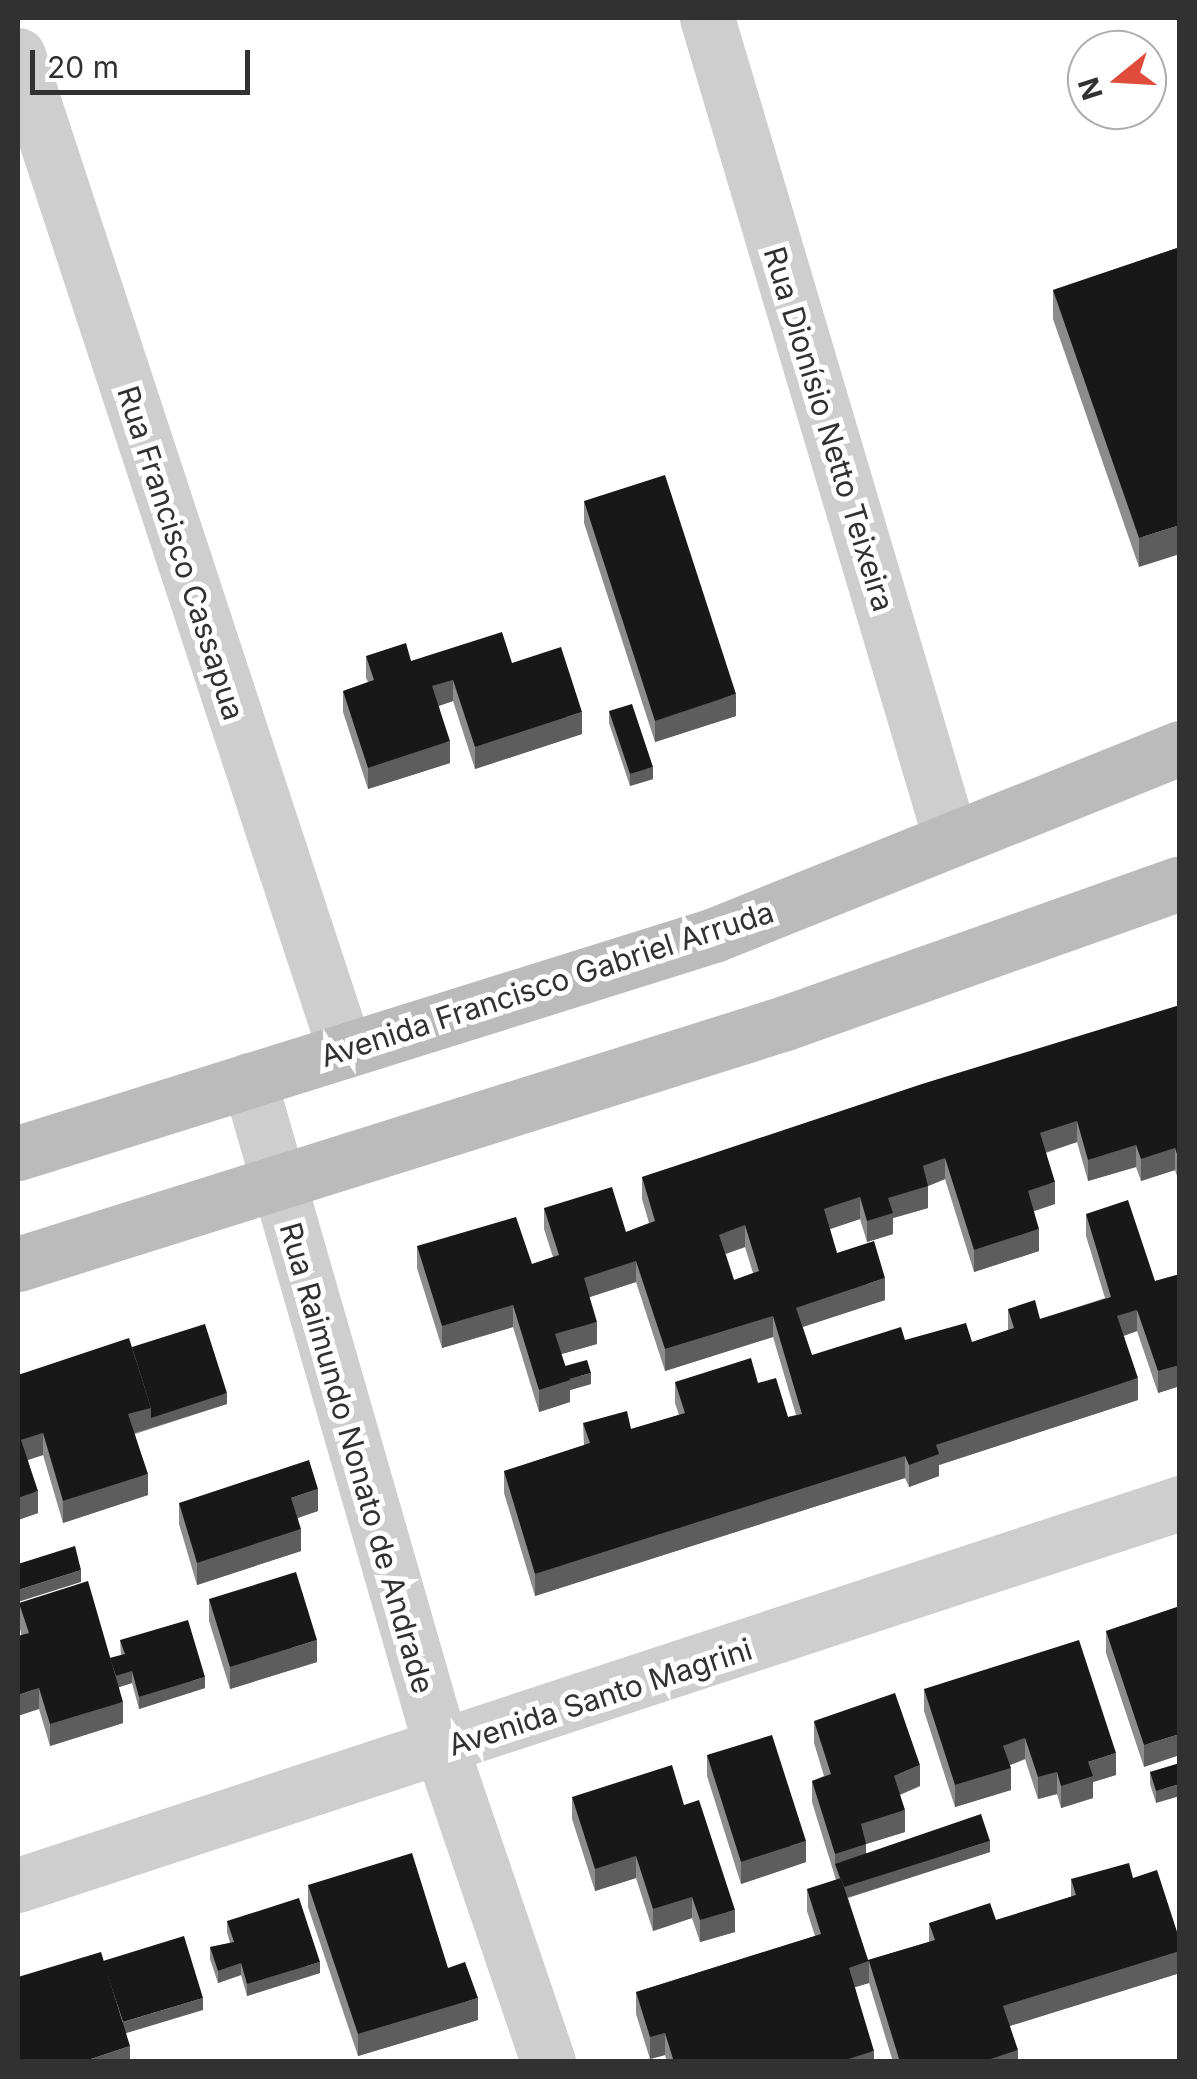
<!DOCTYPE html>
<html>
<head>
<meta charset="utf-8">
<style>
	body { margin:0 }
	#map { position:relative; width:1197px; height:2079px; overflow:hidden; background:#fff; font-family:Inter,sans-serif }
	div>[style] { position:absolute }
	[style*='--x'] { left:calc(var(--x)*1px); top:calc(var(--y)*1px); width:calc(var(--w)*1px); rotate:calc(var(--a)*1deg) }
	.street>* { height:55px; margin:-27.5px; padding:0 27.5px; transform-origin:27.5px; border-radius:27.5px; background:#cecece }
	.secondary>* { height:55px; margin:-27.5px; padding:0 27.5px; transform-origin:27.5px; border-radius:27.5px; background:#bbb }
	.wall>* { inset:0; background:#8c8c8c }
	.shaded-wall>* { inset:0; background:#5d5d5d }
	.building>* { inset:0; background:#181818 }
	span { translate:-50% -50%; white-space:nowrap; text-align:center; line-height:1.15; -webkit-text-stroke:10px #fff; paint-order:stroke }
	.street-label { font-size:30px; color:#313131 }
	.frame { position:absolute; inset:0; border:20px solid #313131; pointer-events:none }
	.north { position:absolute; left:1067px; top:30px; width:100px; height:100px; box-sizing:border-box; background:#fff; border:2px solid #adadad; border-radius:50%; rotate:252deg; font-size:28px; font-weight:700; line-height:40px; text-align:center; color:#313131 }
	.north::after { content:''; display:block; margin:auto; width:35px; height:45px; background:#df4c3c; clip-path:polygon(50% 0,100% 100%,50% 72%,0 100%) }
	.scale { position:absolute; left:30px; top:50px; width:220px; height:45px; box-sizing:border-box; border:5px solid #313131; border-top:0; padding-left:12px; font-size:30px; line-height:35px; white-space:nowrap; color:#313131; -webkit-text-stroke:8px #fff; paint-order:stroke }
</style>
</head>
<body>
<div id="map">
	<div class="street">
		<div style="--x:707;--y:18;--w:857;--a:73.47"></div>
		<div style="--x:18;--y:55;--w:1047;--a:71.81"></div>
		<div style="--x:249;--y:1080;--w:697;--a:73.93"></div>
		<div style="--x:442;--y:1750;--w:330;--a:71.2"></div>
		<div style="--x:18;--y:1885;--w:1223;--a:-18.2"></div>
	</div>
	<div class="secondary">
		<div style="--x:18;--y:1153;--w:729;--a:-17.39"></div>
		<div style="--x:714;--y:935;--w:502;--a:-21.86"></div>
		<div style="--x:18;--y:1264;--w:804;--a:-17.44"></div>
		<div style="--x:785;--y:1023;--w:419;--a:-19.5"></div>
	</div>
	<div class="wall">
		<div style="clip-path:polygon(1180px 247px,1139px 567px,1053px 319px,1053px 290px)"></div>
		<div style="clip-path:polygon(584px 501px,736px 716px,655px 742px,584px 523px)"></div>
		<div style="clip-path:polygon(366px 656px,411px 661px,512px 663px,582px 734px,475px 769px,453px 701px,439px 706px,450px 763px,368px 789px,343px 712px,343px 691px,368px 682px,366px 678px)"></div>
		<div style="clip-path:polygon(609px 711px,653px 779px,630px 786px,609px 723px)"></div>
		<div style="clip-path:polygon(evenodd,1180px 1005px,1180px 1185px,1175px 1170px,1141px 1181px,1136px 1167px,1088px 1181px,1077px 1142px,1046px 1153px,1055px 1204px,1034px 1211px,1039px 1251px,974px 1272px,945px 1179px,928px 1186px,928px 1208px,893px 1218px,893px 1234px,867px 1242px,860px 1219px,830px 1229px,837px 1253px,885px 1300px,803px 1327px,812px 1355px,905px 1340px,972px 1342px,1008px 1330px,1008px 1309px,1040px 1319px,1105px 1298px,1086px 1236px,1086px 1214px,1155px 1281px,1180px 1274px,1180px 1386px,1158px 1393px,1137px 1331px,1124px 1336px,1138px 1400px,939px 1465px,939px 1476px,909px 1487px,905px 1478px,535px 1596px,504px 1493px,504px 1471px,584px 1446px,583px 1423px,631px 1429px,679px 1415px,675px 1403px,675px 1382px,758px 1383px,788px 1417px,796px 1415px,773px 1337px,665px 1371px,636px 1282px,589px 1297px,597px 1344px,561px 1354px,565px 1366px,591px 1384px,570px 1390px,570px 1402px,539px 1412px,513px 1327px,442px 1348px,417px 1268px,417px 1246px,532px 1264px,553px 1257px,544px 1229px,544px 1208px,626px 1232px,649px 1223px,642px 1199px,642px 1177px,1180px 1005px,745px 1247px,753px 1273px,734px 1280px,726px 1254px,745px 1247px)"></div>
		<div style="clip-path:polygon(132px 1347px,227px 1404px,135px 1434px,148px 1495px,63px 1523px,43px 1455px,28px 1460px,38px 1513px,18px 1520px,18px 1375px)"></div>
		<div style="clip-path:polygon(179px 1503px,318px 1511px,298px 1518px,301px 1551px,197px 1585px,179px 1524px)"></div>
		<div style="clip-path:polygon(209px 1599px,317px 1662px,230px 1689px,209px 1621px)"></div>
		<div style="clip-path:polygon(19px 1603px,110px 1658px,121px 1655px,120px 1640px,205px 1688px,139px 1709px,132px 1683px,119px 1687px,123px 1723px,50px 1746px,39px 1709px,19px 1625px)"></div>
		<div style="clip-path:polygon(1180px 1606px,1144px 1767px,1106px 1653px,1106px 1631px)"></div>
		<div style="clip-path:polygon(924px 1689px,1116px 1775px,1093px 1782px,1093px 1798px,1061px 1808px,1057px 1794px,1038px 1799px,1025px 1759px,1010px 1765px,1011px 1790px,955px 1807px,924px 1711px)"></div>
		<div style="clip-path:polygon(814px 1721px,920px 1786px,900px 1795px,905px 1832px,866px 1844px,866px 1853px,990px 1852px,848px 1898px,868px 1960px,929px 1942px,929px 1923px,996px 1920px,1071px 1897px,1071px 1879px,1133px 1878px,1180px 1941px,1180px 1973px,1010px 2026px,1018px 2062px,893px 2062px,869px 1983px,855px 1987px,874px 2062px,667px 2062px,665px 2055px,650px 2059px,636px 2014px,636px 1992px,815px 1936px,807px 1911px,807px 1889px,836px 1880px,812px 1802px,812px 1781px,824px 1776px,814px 1743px)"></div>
		<div style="clip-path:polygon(707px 1755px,806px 1862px,741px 1884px,707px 1776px)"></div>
		<div style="clip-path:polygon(1180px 1763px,1156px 1803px,1150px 1784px,1150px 1772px)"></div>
		<div style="clip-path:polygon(572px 1797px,684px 1805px,735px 1932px,700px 1942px,692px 1918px,653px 1931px,636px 1878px,595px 1891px,572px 1819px)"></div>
		<div style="clip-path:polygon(308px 1885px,448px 1968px,478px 2020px,358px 2056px,308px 1907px)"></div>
		<div style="clip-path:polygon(227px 1921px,320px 1973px,247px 1996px,241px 1975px,218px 1983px,210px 1959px,210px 1947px,230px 1943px,227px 1932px)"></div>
	</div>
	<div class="shaded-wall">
		<div style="clip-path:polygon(1180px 525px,1180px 554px,1139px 567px,1139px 538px)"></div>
		<div style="clip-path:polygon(453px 680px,453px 701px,432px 708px,432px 686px)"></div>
		<div style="clip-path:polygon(736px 694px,736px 716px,655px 742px,655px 721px)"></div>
		<div style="clip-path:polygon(582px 712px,582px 734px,475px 769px,475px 747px)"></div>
		<div style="clip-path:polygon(450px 741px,450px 763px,368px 789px,368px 768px)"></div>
		<div style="clip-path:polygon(653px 767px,653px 779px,630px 786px,630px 774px)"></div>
		<div style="clip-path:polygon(1077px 1121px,1077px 1142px,1040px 1154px,1040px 1133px)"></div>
		<div style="clip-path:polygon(1136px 1145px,1136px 1167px,1088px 1181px,1088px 1160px)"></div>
		<div style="clip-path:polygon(1175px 1148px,1175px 1170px,1141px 1181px,1141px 1159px)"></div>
		<div style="clip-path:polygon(945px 1158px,945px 1179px,928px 1186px,928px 1208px,893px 1218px,893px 1234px,867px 1242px,867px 1221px,888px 1198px,923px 1166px)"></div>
		<div style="clip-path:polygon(1055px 1182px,1055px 1204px,1028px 1213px,1028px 1191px)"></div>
		<div style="clip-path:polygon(860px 1197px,860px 1219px,824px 1231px,824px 1209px)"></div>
		<div style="clip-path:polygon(745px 1225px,745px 1247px,719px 1256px,719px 1235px)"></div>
		<div style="clip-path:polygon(1039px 1229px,1039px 1251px,974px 1272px,974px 1250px)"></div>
		<div style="clip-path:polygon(636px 1261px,636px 1282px,584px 1299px,584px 1278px)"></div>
		<div style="clip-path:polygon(885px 1278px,885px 1300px,796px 1329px,796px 1308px)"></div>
		<div style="clip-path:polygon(513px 1305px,513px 1327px,442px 1348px,442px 1326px)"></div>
		<div style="clip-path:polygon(1137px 1310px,1137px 1331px,1117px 1338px,1117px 1316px)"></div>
		<div style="clip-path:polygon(773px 1316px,773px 1337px,665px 1371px,665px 1349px)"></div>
		<div style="clip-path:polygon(597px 1322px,597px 1344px,555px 1356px,555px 1334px)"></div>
		<div style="clip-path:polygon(1180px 1365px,1180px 1386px,1158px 1393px,1158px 1371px)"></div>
		<div style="clip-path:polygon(591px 1373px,591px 1384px,570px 1390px,570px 1402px,539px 1412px,539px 1390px,566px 1380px)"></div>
		<div style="clip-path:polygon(1138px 1378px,1138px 1400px,939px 1465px,939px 1476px,909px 1487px,909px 1465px,936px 1445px)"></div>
		<div style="clip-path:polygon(227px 1393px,227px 1404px,128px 1435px,128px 1414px,151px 1408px)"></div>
		<div style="clip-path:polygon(43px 1433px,43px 1455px,21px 1462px,21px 1440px)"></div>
		<div style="clip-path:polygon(905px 1456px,905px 1478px,535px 1596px,535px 1574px)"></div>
		<div style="clip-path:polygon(148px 1474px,148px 1495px,63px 1523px,63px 1501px)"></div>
		<div style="clip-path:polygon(318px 1489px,318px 1511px,291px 1520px,291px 1498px)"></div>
		<div style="clip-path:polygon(38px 1491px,38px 1513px,18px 1520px,18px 1498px)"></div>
		<div style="clip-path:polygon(301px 1529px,301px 1551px,197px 1585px,197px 1563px)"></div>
		<div style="clip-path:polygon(81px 1570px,81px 1582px,18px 1602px,18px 1590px)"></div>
		<div style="clip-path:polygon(317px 1640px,317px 1662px,230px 1689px,230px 1667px)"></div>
		<div style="clip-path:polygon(132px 1671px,132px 1683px,113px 1689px,113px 1677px)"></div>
		<div style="clip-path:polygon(205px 1677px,205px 1688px,139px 1709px,139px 1697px)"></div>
		<div style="clip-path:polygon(39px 1688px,39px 1709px,18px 1716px,18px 1695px)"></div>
		<div style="clip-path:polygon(123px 1702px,123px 1723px,50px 1746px,50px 1724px)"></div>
		<div style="clip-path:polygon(1180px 1734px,1180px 1755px,1144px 1767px,1144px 1745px)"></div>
		<div style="clip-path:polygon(1025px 1738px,1025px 1759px,1003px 1768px,1003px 1746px)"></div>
		<div style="clip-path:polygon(1116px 1753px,1116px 1775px,1093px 1782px,1093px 1798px,1061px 1808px,1061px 1786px,1088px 1762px)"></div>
		<div style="clip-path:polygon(920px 1765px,920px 1786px,894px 1797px,894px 1776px)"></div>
		<div style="clip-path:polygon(1011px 1768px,1011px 1790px,955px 1807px,955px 1785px)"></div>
		<div style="clip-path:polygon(1057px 1772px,1057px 1794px,1038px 1799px,1038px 1777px)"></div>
		<div style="clip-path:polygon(1180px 1784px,1180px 1796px,1156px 1803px,1156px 1791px)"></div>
		<div style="clip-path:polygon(905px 1810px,905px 1832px,866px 1844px,866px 1865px,835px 1864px,835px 1854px,861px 1824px)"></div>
		<div style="clip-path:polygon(806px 1841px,806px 1862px,741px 1884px,741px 1862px)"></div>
		<div style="clip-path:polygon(990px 1841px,990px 1852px,843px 1899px,843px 1887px)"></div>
		<div style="clip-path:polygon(636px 1856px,636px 1878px,595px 1891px,595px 1869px)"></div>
		<div style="clip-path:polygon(692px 1897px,692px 1918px,653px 1931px,653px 1909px)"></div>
		<div style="clip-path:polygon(735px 1910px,735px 1932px,700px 1942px,700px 1920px)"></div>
		<div style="clip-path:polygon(1180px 1951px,1180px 1973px,1003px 2028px,1003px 2006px)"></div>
		<div style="clip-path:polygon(869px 1961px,869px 1983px,849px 1989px,849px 1968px)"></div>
		<div style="clip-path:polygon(320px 1962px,320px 1973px,247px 1996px,247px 1984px)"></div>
		<div style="clip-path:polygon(241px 1963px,241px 1975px,218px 1983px,218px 1971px)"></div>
		<div style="clip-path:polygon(203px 1998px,203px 2010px,120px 2035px,120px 2023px)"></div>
		<div style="clip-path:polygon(478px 1998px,478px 2020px,358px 2056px,358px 2034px)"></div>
		<div style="clip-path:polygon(665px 2033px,665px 2055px,650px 2059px,650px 2037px)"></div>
		<div style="clip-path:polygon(130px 2046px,130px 2062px,82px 2062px)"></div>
		<div style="clip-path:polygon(1018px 2050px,1018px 2062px,982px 2062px)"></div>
		<div style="clip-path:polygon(874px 2051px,874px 2062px,839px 2062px)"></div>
	</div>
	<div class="building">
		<div style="clip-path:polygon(1180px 247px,1180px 525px,1139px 538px,1053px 290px)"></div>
		<div style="clip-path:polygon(665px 475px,736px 694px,655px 721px,584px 501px)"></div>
		<div style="clip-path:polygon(502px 632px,512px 663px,561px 647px,582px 712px,475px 747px,453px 680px,432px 686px,450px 741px,368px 768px,343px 691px,374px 680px,366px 656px,406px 643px,411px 661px)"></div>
		<div style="clip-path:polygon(632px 704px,653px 767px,630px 774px,609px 711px)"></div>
		<div style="clip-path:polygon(evenodd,1180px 1005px,1180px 1163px,1175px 1148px,1141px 1159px,1136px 1145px,1088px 1160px,1077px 1121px,1040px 1133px,1055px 1182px,1028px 1191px,1039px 1229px,974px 1250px,945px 1158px,923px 1166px,928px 1186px,888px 1198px,893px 1213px,867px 1221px,860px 1197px,824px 1209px,837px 1253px,874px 1241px,885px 1278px,796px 1308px,812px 1355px,901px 1327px,905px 1340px,966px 1323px,972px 1342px,1014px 1328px,1008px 1309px,1035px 1300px,1040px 1319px,1111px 1297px,1086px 1214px,1128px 1200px,1155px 1281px,1180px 1274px,1180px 1365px,1158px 1371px,1137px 1310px,1117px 1316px,1138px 1378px,936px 1445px,939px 1454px,909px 1465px,905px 1456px,535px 1574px,504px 1471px,590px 1443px,583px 1423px,627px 1411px,631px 1429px,685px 1413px,675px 1382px,751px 1358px,758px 1383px,776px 1378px,788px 1417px,802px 1414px,773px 1316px,665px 1349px,636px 1261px,584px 1278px,597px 1322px,555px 1334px,570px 1380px,539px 1390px,513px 1305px,442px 1326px,417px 1246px,516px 1217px,532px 1264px,559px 1255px,544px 1208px,612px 1187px,626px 1232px,655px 1221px,642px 1177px,922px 1084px,1180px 1005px,745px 1225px,759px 1271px,734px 1280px,719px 1235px,745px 1225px)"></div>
		<div style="clip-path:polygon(205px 1324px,227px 1393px,151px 1418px,151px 1408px,132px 1347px)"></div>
		<div style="clip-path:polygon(129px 1338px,151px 1408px,128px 1414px,148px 1474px,63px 1501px,43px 1433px,21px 1440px,38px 1491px,18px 1498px,18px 1375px)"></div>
		<div style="clip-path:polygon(587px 1360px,591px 1373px,569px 1379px,565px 1366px)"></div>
		<div style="clip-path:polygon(309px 1460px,318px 1489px,291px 1498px,301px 1529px,197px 1563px,179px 1503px)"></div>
		<div style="clip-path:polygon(75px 1546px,81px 1570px,18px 1590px,18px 1564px)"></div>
		<div style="clip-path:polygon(296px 1572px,317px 1640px,230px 1667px,209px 1599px)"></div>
		<div style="clip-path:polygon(88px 1581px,123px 1702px,50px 1724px,39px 1688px,18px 1695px,18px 1636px,29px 1633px,19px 1603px)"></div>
		<div style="clip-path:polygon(1180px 1606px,1180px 1734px,1144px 1745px,1106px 1631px)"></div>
		<div style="clip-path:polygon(188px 1620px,205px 1677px,139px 1697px,132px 1671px,116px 1676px,110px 1658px,125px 1654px,120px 1640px)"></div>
		<div style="clip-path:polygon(1079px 1640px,1116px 1753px,1088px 1762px,1093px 1776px,1061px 1786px,1057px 1772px,1038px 1777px,1025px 1738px,1003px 1746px,1011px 1768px,955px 1785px,924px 1689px)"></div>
		<div style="clip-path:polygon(895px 1693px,920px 1765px,894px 1776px,905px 1810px,861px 1824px,866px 1844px,835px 1854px,812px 1781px,831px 1774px,814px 1721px)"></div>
		<div style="clip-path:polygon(772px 1735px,806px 1841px,741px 1862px,707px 1755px)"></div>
		<div style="clip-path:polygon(1180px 1763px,1180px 1784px,1156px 1791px,1150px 1772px)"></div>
		<div style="clip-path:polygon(672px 1765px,684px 1805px,699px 1800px,735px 1910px,700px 1920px,692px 1897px,653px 1909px,636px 1856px,595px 1869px,572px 1797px)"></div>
		<div style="clip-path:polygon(981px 1814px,990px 1841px,844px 1887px,841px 1878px,840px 1878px,835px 1864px)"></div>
		<div style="clip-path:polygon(412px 1853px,448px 1968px,465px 1962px,478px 1998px,358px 2034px,308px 1885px)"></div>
		<div style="clip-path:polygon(1129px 1863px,1133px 1878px,1157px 1870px,1180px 1941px,1180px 1951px,1003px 2006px,1018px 2050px,982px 2062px,900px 2062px,869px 1961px,849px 1968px,874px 2051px,839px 2062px,674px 2062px,665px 2033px,650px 2037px,636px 1992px,821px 1934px,807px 1889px,841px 1878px,868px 1960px,935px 1940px,929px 1923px,990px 1903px,996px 1920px,1076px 1895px,1071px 1879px)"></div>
		<div style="clip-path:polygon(299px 1898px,320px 1962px,247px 1984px,241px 1963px,218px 1971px,210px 1947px,234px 1942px,227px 1921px)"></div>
		<div style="clip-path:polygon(184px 1936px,203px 1998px,123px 2022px,103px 1961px)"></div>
		<div style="clip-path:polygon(101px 1952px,130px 2046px,82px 2062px,18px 2062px,18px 1977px)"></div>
	</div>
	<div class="street-label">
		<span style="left:829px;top:429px;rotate:73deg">Rua Dionísio Netto Teixeira</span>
		<span style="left:181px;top:553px;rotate:72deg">Rua Francisco Cassapua</span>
		<span style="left:547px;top:984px;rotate:-18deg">Avenida Francisco Gabriel Arruda</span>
		<span style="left:357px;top:1458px;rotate:74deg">Rua Raimundo Nonato de Andrade</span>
		<span style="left:600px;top:1697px;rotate:-18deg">Avenida Santo Magrini</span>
	</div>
	<div class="frame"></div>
	<div class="north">N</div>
	<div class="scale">20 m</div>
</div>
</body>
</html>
